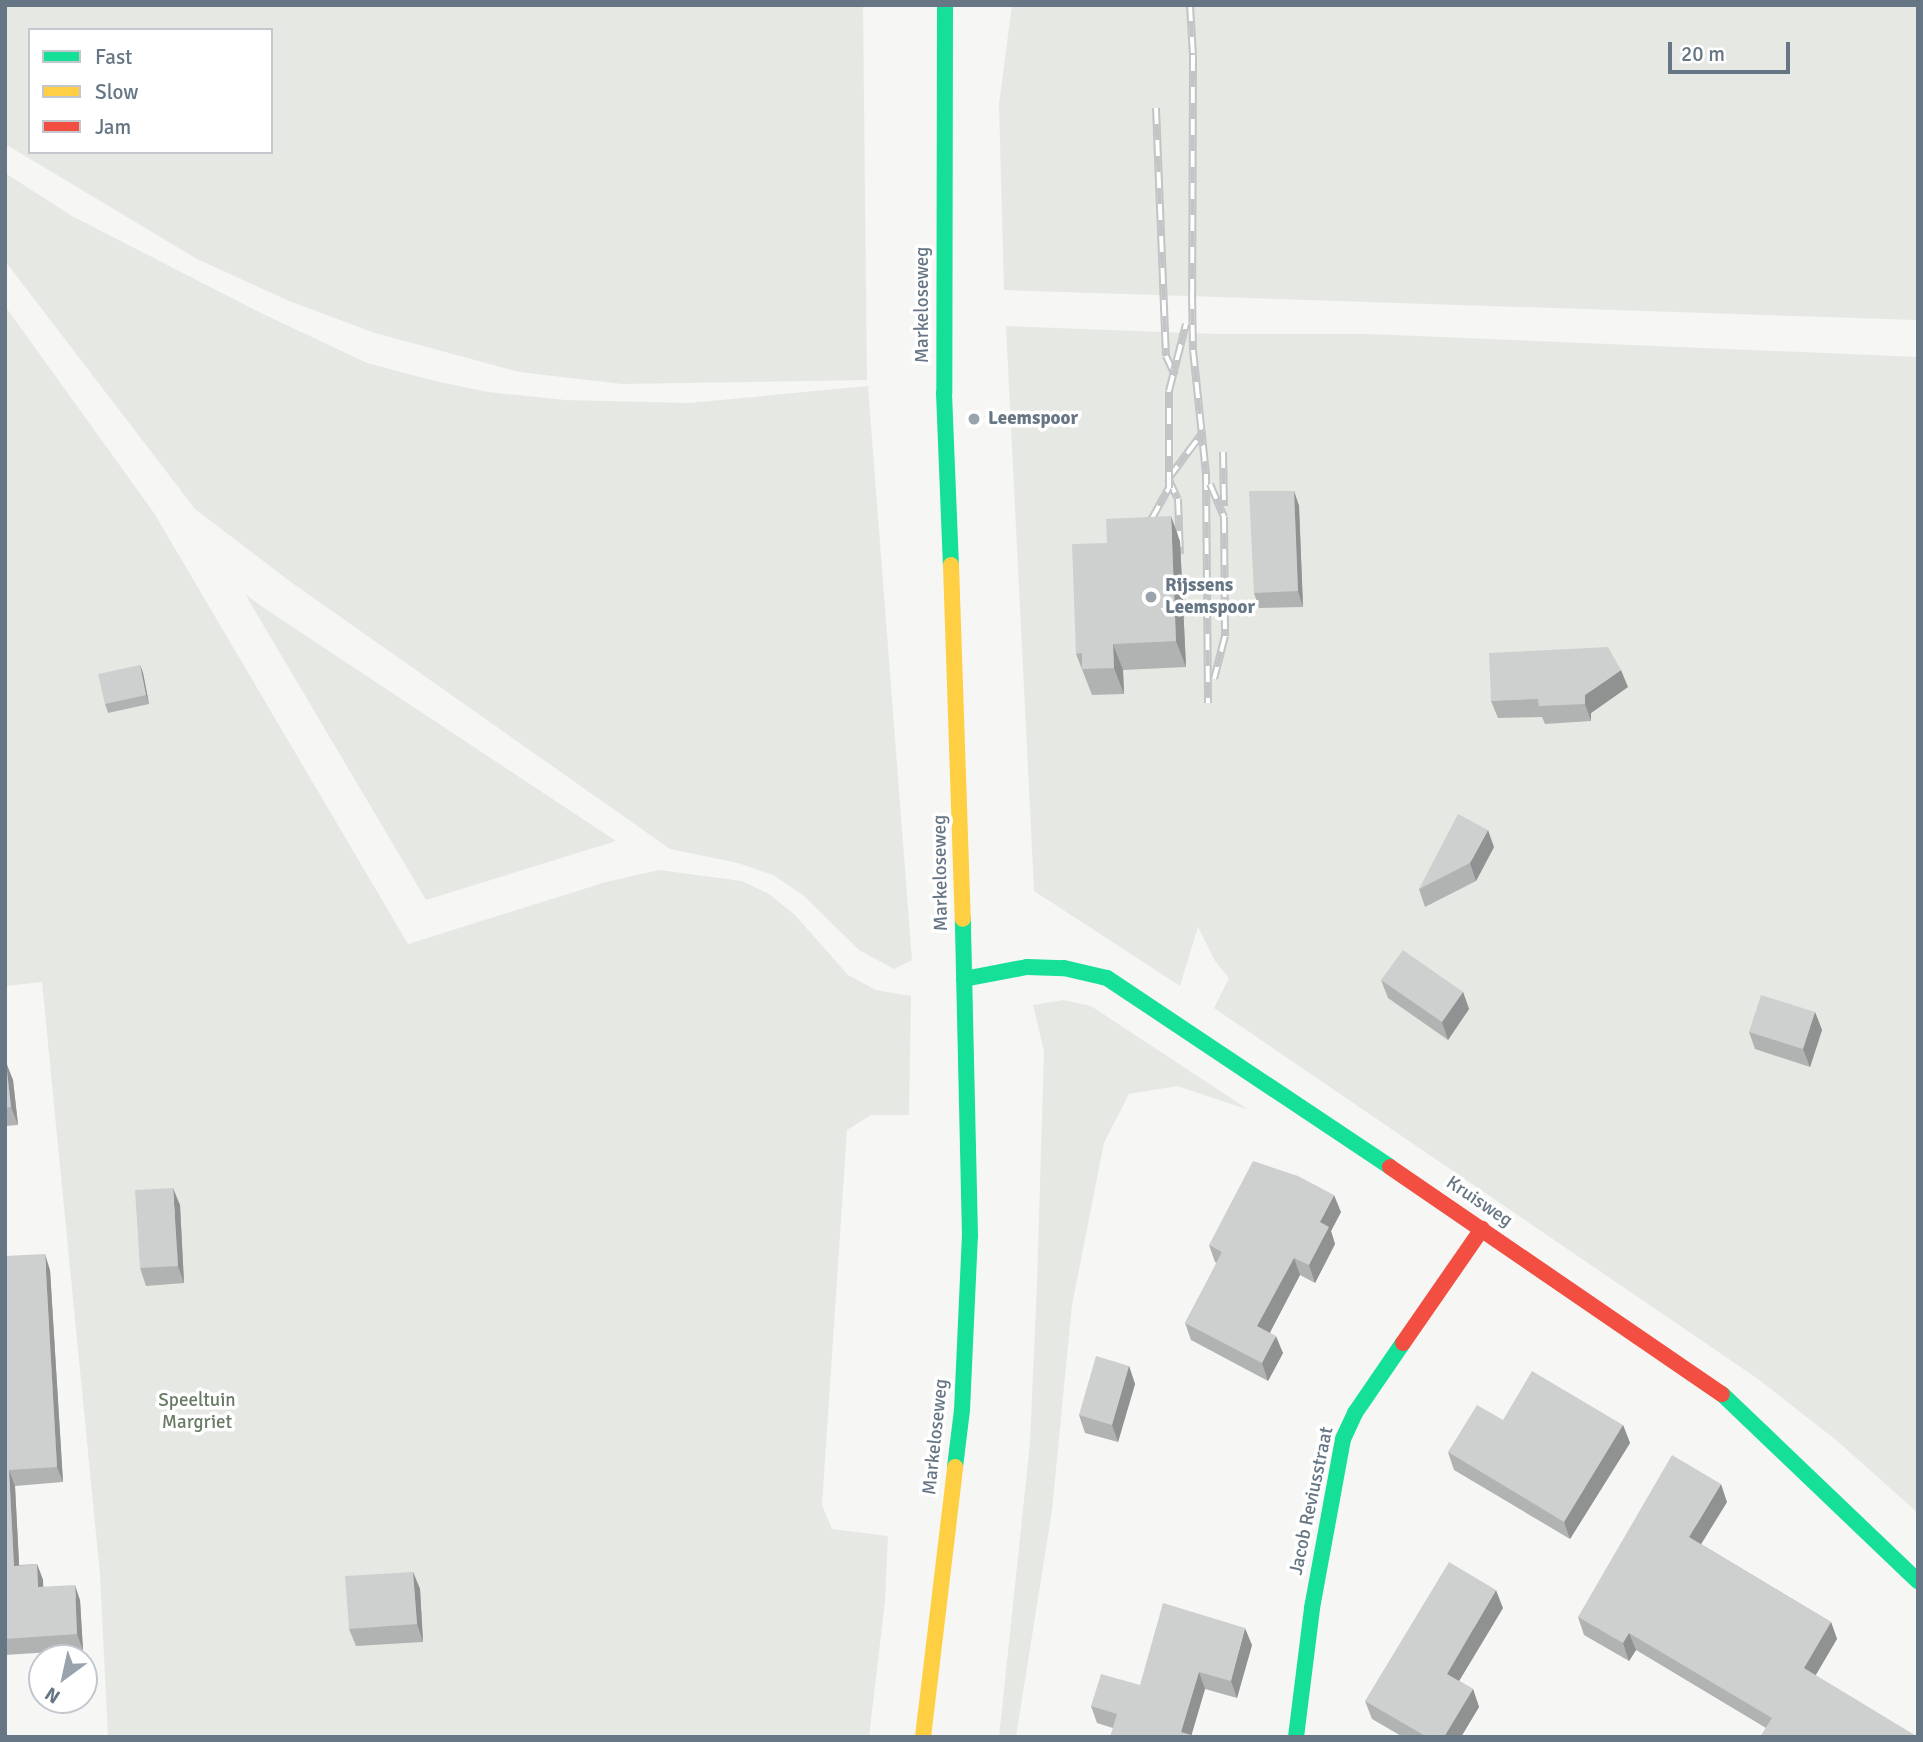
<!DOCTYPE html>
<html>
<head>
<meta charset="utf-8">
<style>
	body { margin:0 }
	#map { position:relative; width:1923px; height:1742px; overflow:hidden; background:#f6f6f5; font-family:Signika,sans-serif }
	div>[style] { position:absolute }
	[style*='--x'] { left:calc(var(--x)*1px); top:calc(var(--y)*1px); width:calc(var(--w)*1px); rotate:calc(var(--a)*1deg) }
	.green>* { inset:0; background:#e6e9e3 }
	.fast>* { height:16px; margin:-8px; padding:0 8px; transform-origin:8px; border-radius:8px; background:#16e098 }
	.slow>* { height:16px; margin:-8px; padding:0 8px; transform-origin:8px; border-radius:8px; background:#ffcf43 }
	.jam>* { height:16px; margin:-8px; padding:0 8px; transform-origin:8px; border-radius:8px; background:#f24e42 }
	.rail>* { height:8px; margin-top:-4px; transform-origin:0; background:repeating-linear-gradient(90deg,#fff 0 16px,#c2c4c5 0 32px); box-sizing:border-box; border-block:2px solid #c2c4c5 }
	.wall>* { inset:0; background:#b1b3b3 }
	.shaded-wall>* { inset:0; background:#909292 }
	.building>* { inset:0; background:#ced0d0 }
	.dots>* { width:19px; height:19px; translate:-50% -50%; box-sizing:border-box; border:4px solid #fff; border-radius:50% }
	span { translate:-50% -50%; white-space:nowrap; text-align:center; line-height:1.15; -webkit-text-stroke:7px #fff; paint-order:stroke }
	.street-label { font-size:19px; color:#667684 }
	.poi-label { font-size:19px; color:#667684; font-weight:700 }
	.left { translate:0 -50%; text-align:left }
	.park-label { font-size:19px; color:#697b65 }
	.frame { position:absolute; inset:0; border:7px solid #667684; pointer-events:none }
	.legend { position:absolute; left:28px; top:28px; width:245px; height:126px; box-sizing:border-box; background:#fff; border:2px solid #c2c8ce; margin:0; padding:9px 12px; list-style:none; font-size:21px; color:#667684 }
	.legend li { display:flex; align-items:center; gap:14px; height:35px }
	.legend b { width:35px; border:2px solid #c2c8ce }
	.north { position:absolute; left:28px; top:1644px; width:70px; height:70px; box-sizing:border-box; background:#fff; border:2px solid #c2c8ce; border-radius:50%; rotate:213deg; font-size:19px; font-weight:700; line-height:28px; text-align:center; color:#667684 }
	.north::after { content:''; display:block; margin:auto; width:24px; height:32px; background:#98a3ac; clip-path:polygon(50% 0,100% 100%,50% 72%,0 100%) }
	.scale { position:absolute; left:1668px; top:42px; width:122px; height:32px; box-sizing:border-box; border:4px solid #667684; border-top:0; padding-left:9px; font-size:21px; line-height:24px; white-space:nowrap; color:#667684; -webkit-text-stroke:5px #fff; paint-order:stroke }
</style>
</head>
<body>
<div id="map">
	<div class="green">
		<div style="clip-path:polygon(evenodd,5px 5px,863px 5px,867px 380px,622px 384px,519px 372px,375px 333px,289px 301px,197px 259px,5px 144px,5px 5px,30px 30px,271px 30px,271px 152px,30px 152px,30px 30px)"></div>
		<div style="clip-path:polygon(1012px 5px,1918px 5px,1918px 320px,1004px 290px,999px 104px)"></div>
		<div style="clip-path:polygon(5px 173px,72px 216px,261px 313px,367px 363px,435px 381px,488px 392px,565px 400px,689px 403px,868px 386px,912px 960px,894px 969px,859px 950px,803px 895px,773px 875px,738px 863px,670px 849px,288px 580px,195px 509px,5px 261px)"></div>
		<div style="clip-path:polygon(5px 306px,154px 513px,408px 944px,606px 882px,659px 870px,742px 881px,769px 894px,795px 915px,848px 975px,876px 990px,911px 996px,909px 1115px,871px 1115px,847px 1130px,822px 1505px,832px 1529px,888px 1536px,885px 1601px,869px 1737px,108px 1737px,100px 1575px,42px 982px,5px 986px)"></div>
		<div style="clip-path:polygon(1006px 326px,1217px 334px,1370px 334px,1918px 357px,1918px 1513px,1836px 1440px,1758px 1379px,1214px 1008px,1229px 978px,1215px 961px,1198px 927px,1180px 986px,1034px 891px)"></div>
		<div style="clip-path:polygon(245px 594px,267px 610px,616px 841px,426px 900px)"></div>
		<div style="clip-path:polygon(1064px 1000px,1091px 1006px,1249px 1110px,1177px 1086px,1129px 1094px,1104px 1143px,1072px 1305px,1052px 1510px,1016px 1737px,999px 1737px,1030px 1443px,1037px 1283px,1044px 1051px,1033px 1005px)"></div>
	</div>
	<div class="fast">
		<div style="--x:945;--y:5;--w:388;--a:90.1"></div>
		<div style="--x:944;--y:393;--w:172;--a:87.7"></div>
		<div style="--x:964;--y:979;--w:64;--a:-10.8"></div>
		<div style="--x:1027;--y:967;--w:37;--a:2"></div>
		<div style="--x:1064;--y:968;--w:44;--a:13.1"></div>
		<div style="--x:1107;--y:978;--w:340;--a:33.7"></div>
		<div style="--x:1722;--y:1394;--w:271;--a:43.7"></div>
		<div style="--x:955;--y:1467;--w:57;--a:-83"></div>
		<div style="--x:962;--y:1410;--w:174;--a:-87.4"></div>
		<div style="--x:970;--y:1236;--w:317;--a:-91.3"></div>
		<div style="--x:1296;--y:1737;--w:130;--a:-82.9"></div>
		<div style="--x:1312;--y:1608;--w:172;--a:-79.6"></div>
		<div style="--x:1343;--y:1439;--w:29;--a:-65"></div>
		<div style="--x:1355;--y:1413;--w:85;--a:-55.6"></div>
	</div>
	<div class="slow">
		<div style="--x:951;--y:565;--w:354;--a:88.1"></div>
		<div style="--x:923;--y:1737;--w:272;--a:-83.2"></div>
	</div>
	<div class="jam">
		<div style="--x:1390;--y:1167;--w:402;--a:34.4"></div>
		<div style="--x:1403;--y:1343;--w:139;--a:-55.3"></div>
	</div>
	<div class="rail">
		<div style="--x:1190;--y:5;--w:50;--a:86.6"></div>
		<div style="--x:1193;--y:55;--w:238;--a:90.2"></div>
		<div style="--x:1192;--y:293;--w:57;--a:89"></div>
		<div style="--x:1193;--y:350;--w:125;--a:84"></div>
		<div style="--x:1206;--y:474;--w:229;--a:89.5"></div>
		<div style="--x:1156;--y:108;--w:248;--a:87.7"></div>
		<div style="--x:1166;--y:356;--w:21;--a:65"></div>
		<div style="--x:1223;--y:452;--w:54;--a:88.9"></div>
		<div style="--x:1168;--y:478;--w:23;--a:65"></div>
		<div style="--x:1178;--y:499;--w:55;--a:87.9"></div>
		<div style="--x:1168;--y:479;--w:59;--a:-53.3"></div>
		<div style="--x:1210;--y:484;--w:36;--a:67"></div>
		<div style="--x:1224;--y:517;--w:119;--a:89.5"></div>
		<div style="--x:1225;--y:636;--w:44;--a:104.3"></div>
		<div style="--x:1149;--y:534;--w:14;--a:-82"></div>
		<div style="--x:1151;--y:520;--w:37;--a:-61"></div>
		<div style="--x:1169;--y:488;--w:97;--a:-90"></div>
		<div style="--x:1169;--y:391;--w:69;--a:-75.8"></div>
	</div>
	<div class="wall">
		<div style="clip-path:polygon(1294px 491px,1299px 506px,1303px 607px,1259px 608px,1254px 593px)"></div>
		<div style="clip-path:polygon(1180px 541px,1186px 667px,1123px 670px,1124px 694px,1092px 695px,1076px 654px)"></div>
		<div style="clip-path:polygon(140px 665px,143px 673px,149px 704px,108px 713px,105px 704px)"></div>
		<div style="clip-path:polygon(1628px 687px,1591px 713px,1591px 721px,1545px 724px,1542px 717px,1498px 718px,1491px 701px)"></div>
		<div style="clip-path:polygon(1494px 847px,1476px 881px,1425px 907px,1419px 889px)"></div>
		<div style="clip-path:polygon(1381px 980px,1463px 992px,1469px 1009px,1448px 1040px,1388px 998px)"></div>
		<div style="clip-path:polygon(1815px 1012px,1822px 1030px,1810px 1067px,1755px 1049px,1749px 1032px)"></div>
		<div style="clip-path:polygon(5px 1063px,13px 1080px,18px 1125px,5px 1126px)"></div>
		<div style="clip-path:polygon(180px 1205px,184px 1283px,146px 1286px,140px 1268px)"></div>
		<div style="clip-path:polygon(1341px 1212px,1331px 1231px,1335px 1244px,1315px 1283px,1300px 1275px,1270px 1332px,1283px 1353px,1268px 1381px,1191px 1340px,1185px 1323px,1217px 1263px,1215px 1262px,1209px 1245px)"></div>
		<div style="clip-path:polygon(5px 1256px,50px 1270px,63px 1482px,15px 1486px,19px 1565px,37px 1564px,43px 1580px,43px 1587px,80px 1600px,83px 1650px,5px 1655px)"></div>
		<div style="clip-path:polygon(1129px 1366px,1135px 1384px,1118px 1442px,1085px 1433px,1079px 1415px)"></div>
		<div style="clip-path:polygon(1503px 1420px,1623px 1425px,1630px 1443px,1570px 1539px,1454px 1470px,1448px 1452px)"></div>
		<div style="clip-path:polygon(1727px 1502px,1701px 1544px,1831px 1622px,1837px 1639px,1766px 1728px,1636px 1650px,1629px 1661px,1584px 1635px,1578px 1617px)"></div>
		<div style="clip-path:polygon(413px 1572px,420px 1589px,423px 1642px,356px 1646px,349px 1629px)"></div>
		<div style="clip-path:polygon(1503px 1608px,1459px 1681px,1473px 1689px,1479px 1707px,1461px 1737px,1403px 1737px,1372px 1719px,1365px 1701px)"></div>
		<div style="clip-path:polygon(1252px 1645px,1237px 1698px,1205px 1689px,1191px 1735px,1113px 1728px,1097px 1723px,1091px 1706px)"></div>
	</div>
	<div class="shaded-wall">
		<div style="clip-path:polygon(1294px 491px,1299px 506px,1303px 607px,1298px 591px)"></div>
		<div style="clip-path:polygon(1171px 516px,1180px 541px,1186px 667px,1176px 641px)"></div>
		<div style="clip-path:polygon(1113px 644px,1123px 670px,1124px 694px,1114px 668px)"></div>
		<div style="clip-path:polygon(140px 665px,143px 673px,149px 704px,146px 695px)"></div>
		<div style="clip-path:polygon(1621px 670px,1628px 687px,1591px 713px,1591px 721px,1585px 704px,1585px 695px)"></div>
		<div style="clip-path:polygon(1488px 830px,1494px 847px,1476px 881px,1470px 863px)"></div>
		<div style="clip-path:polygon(1463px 992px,1469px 1009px,1448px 1040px,1442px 1022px)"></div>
		<div style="clip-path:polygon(1815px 1012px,1822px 1030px,1810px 1067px,1803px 1049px)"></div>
		<div style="clip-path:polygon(6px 1062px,13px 1080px,18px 1125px,11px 1107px)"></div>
		<div style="clip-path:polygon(173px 1188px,180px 1205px,184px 1283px,178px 1266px)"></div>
		<div style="clip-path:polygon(1334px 1195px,1341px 1212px,1331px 1231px,1335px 1244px,1315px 1283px,1309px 1265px,1320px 1222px)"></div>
		<div style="clip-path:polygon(45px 1254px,50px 1270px,63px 1482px,57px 1467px)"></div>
		<div style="clip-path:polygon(1294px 1258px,1300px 1275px,1264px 1344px,1257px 1326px)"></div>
		<div style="clip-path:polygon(1276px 1336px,1283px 1353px,1268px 1381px,1262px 1363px)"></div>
		<div style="clip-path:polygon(1129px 1366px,1135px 1384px,1118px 1442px,1112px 1425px)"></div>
		<div style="clip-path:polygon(1623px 1425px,1630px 1443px,1570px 1539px,1564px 1522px)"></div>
		<div style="clip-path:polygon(9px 1470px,15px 1486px,20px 1582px,14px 1566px)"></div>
		<div style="clip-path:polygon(1721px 1484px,1727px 1502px,1695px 1554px,1689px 1537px)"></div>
		<div style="clip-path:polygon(37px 1564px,43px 1580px,44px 1603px,38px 1587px)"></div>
		<div style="clip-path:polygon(413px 1572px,420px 1589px,423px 1642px,417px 1624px)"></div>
		<div style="clip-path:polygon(75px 1585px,80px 1600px,83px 1650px,77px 1634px)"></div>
		<div style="clip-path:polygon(1496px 1590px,1503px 1608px,1453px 1691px,1447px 1674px)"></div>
		<div style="clip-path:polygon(1831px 1622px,1837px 1639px,1810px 1685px,1804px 1668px)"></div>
		<div style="clip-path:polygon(1245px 1628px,1252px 1645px,1237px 1698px,1231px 1681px)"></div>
		<div style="clip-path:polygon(1629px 1633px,1636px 1650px,1629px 1661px,1623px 1643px)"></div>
		<div style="clip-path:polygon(1199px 1672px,1205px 1689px,1191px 1737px,1181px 1732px)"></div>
		<div style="clip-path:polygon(1473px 1689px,1479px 1707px,1461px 1737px,1444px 1737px)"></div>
	</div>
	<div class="building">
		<div style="clip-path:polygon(1249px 491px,1294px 491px,1298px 591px,1254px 593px)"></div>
		<div style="clip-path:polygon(1171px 516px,1176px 641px,1113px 644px,1114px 668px,1082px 669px,1082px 653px,1076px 654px,1072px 544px,1107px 543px,1106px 519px)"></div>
		<div style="clip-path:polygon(1608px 647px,1621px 670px,1585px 695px,1585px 704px,1539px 706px,1538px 699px,1491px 701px,1489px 653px)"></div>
		<div style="clip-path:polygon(140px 665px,146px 695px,105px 704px,98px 674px)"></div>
		<div style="clip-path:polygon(1458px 814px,1488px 830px,1470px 863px,1419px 889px)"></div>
		<div style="clip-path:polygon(1403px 950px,1463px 992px,1442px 1022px,1381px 980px)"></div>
		<div style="clip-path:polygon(1761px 995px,1815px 1012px,1803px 1049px,1749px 1032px)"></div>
		<div style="clip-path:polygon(6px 1062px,11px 1107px,5px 1108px,5px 1063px)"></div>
		<div style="clip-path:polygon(1253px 1161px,1298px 1176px,1334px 1195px,1320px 1222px,1329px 1227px,1309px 1265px,1294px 1258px,1257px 1326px,1276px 1336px,1262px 1363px,1185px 1323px,1222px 1252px,1209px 1245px)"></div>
		<div style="clip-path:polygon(173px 1188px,178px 1266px,140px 1268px,135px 1190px)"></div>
		<div style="clip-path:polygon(45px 1254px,57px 1467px,9px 1470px,14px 1566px,37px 1564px,38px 1587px,75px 1585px,77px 1634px,5px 1639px,5px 1256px)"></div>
		<div style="clip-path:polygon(1096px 1356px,1129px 1366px,1112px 1425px,1079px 1415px)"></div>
		<div style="clip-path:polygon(1532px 1371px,1623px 1425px,1564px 1522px,1448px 1452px,1477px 1405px,1503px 1420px)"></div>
		<div style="clip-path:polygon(1672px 1455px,1721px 1484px,1689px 1537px,1831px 1622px,1804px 1668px,1918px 1737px,1760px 1737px,1772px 1718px,1629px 1633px,1623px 1643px,1578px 1617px)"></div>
		<div style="clip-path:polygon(1449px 1562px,1496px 1590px,1447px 1674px,1473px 1689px,1444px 1737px,1427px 1737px,1365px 1701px)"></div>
		<div style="clip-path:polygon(413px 1572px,417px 1624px,349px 1629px,345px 1576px)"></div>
		<div style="clip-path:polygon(1163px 1603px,1245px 1628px,1231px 1681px,1199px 1672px,1181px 1732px,1198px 1737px,1110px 1737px,1117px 1714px,1091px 1706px,1101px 1674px,1140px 1685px)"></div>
	</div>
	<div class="dots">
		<div style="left:974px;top:419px;background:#98a3ac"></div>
		<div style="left:1151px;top:597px;background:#98a3ac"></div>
	</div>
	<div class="street-label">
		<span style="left:923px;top:305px;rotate:-90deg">Markeloseweg</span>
		<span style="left:941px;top:873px;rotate:-91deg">Markeloseweg</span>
		<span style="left:1479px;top:1202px;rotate:34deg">Kruisweg</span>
		<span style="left:936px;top:1437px;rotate:-84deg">Markeloseweg</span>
		<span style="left:1312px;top:1501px;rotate:-78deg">Jacob Reviusstraat</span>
	</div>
	<div class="poi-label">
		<span class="left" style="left:988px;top:419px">Leemspoor</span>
		<span class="left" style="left:1165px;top:597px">Rijssens<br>Leemspoor</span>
	</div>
	<div class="park-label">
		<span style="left:197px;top:1412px">Speeltuin<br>Margriet</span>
	</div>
	<div class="frame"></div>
	<ul class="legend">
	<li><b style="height:9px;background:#16e098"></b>Fast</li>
	<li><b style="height:9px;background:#ffcf43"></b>Slow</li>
	<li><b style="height:9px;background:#f24e42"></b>Jam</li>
	</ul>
	<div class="north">N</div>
	<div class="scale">20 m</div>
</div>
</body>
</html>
